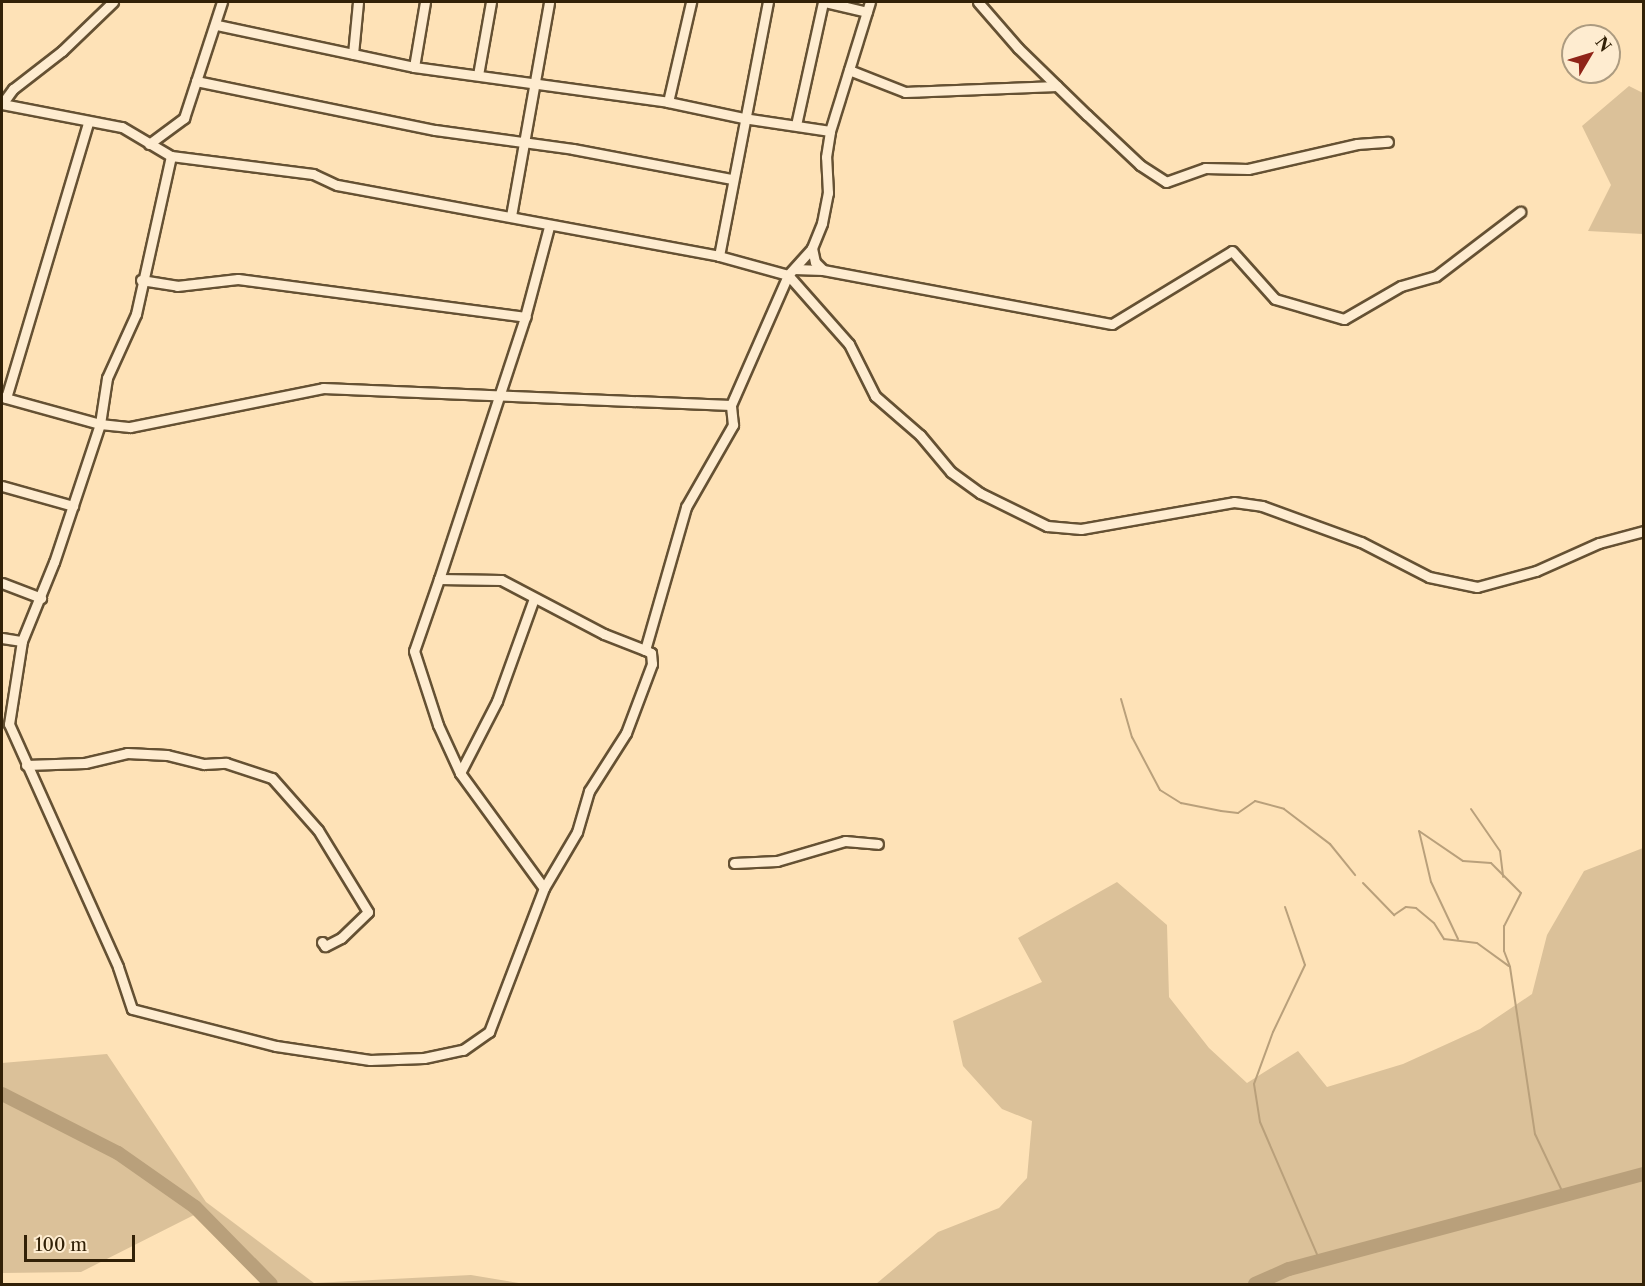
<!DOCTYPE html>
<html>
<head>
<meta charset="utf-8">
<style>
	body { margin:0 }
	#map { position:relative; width:1645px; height:1286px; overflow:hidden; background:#fee2b7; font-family:"Libre Caslon Text",serif }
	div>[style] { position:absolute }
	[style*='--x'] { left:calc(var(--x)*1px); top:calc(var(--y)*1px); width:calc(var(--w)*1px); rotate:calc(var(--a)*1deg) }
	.green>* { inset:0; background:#dbc199 }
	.stream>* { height:2px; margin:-1px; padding:0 1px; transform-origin:1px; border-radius:1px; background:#b9a07b }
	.river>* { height:14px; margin:-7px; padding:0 7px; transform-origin:7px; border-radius:7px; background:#b9a07b }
	.roads { filter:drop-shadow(2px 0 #655133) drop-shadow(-2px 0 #655133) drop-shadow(0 2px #655133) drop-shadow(0 -2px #655133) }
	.minor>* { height:9px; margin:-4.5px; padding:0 4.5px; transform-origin:4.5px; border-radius:4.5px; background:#feecd0 }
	span { translate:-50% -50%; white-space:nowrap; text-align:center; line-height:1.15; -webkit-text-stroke:5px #feecd0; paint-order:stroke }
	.frame { position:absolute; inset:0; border:3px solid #322107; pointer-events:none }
	.north { position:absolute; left:1561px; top:24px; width:60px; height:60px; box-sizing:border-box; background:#feecd0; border:2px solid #ac9b80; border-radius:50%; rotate:52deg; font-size:16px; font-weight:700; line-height:24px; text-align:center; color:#322107 }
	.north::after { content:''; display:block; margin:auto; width:21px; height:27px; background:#8f2418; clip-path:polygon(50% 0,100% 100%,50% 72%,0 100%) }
	.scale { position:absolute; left:24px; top:1235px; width:111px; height:27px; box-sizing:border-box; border:3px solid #322107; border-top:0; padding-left:8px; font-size:18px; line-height:21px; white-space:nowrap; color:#322107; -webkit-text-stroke:4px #feecd0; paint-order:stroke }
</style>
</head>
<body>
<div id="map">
	<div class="green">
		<div style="clip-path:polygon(1629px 86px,1643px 93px,1643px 234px,1588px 231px,1611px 185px,1582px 126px)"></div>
		<div style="clip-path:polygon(1643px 848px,1643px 1284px,876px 1284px,938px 1232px,999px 1208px,1027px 1178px,1032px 1121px,1002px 1109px,963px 1066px,953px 1021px,1042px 982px,1018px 938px,1117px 882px,1167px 925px,1169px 997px,1209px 1048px,1247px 1083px,1298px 1051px,1327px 1087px,1403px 1064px,1480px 1029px,1532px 994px,1547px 935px,1584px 871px)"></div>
		<div style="clip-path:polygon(107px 1054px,206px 1202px,314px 1283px,471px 1275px,525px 1284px,265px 1284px,196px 1214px,81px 1272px,2px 1273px,2px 1063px)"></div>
	</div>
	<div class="stream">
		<div style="--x:1121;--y:699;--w:40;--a:74"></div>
		<div style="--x:1132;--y:737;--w:60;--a:62.2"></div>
		<div style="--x:1160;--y:790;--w:25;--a:32"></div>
		<div style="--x:1181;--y:803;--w:41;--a:11.3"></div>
		<div style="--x:1221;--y:811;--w:17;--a:7"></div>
		<div style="--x:1238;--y:813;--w:21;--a:-35"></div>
		<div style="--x:1255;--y:801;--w:30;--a:15"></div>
		<div style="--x:1284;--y:809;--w:58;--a:37.3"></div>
		<div style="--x:1330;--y:844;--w:40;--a:51"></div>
		<div style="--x:1471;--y:809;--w:51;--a:55.4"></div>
		<div style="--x:1500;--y:851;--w:26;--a:83"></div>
		<div style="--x:1363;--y:883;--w:45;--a:45.9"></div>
		<div style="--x:1394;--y:915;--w:14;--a:-34"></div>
		<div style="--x:1406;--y:907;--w:10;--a:6"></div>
		<div style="--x:1416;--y:908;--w:23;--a:40"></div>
		<div style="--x:1434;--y:923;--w:19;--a:58"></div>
		<div style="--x:1444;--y:939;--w:33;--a:7"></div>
		<div style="--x:1477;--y:943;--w:39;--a:36"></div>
		<div style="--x:1285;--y:907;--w:61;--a:71"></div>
		<div style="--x:1305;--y:965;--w:74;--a:115.5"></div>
		<div style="--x:1273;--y:1032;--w:55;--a:110.1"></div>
		<div style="--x:1254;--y:1084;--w:38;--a:81"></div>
		<div style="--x:1260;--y:1122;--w:151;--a:66.7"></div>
		<div style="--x:1458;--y:939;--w:63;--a:-115.3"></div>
		<div style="--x:1431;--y:882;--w:52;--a:-103.2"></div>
		<div style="--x:1419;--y:831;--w:53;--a:34.3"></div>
		<div style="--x:1463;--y:861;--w:28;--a:4"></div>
		<div style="--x:1491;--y:863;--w:42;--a:45"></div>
		<div style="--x:1521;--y:893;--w:37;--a:117"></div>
		<div style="--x:1504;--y:926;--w:25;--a:90"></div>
		<div style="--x:1504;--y:951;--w:17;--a:69"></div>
		<div style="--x:1510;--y:967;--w:169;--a:81.5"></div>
		<div style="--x:1535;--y:1134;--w:65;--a:64.6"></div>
	</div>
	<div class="river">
		<div style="--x:2;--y:1094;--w:130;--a:27"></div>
		<div style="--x:118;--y:1153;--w:94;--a:35"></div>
		<div style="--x:195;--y:1207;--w:108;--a:45.4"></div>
		<div style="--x:1255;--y:1284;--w:37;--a:-24"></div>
		<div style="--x:1289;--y:1269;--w:367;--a:-15"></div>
	</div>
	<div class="roads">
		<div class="minor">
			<div style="--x:825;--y:2;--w:43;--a:13.4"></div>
			<div style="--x:978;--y:2;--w:61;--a:49"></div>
			<div style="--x:1018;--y:48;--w:96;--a:44.2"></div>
			<div style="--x:1087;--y:115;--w:73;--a:43.3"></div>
			<div style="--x:1140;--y:165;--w:31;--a:33"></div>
			<div style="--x:1166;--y:182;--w:41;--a:-19.7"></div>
			<div style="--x:1205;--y:168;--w:43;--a:1.3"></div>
			<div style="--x:1248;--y:169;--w:112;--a:-12.9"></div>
			<div style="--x:1357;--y:144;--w:31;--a:-4"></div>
			<div style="--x:217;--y:25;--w:201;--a:12"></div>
			<div style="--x:414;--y:67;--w:256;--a:7.8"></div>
			<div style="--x:668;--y:102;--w:77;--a:12"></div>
			<div style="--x:743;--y:118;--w:88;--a:8.5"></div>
			<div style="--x:353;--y:54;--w:52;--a:-84.5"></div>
			<div style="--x:414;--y:67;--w:66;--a:-80.4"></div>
			<div style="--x:849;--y:70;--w:60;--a:21.4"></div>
			<div style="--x:905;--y:92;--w:152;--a:-2.3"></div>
			<div style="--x:478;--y:75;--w:74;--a:-79.9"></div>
			<div style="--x:196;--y:81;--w:244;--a:11.6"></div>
			<div style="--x:435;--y:130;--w:139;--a:7.8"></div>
			<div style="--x:573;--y:149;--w:162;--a:10.7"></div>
			<div style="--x:668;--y:102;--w:103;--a:-77"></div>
			<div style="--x:2;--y:104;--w:122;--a:10.9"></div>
			<div style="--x:122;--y:127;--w:57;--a:30.6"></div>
			<div style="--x:171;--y:156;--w:143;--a:7.2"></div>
			<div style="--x:313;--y:174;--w:26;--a:25"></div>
			<div style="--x:337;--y:185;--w:389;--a:10.5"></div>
			<div style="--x:719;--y:256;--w:72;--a:15.4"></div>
			<div style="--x:788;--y:275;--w:92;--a:48.5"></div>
			<div style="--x:849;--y:344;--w:58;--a:63.4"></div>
			<div style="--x:875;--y:396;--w:60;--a:40.9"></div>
			<div style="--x:920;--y:435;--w:48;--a:50"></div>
			<div style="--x:951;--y:472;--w:36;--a:36"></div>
			<div style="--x:980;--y:493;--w:75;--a:26.2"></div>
			<div style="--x:1047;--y:526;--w:34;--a:5"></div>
			<div style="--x:1081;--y:529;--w:155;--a:-10"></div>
			<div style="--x:1234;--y:502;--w:28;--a:8"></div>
			<div style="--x:1262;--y:506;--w:105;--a:20"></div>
			<div style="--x:1361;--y:542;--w:76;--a:27.2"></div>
			<div style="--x:1429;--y:577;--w:49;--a:11.8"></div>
			<div style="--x:1477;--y:587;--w:61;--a:-15.2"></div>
			<div style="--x:1536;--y:571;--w:69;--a:-24"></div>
			<div style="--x:1599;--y:543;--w:47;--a:-14.9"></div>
			<div style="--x:2;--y:104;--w:19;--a:-54"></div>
			<div style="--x:13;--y:89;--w:62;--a:-37.8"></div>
			<div style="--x:62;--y:51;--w:71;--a:-43.9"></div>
			<div style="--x:796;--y:125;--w:126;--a:-77.6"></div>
			<div style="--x:149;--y:144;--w:44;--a:-36.6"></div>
			<div style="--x:184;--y:118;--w:122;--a:-71.9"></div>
			<div style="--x:171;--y:156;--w:162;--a:102.5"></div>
			<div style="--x:136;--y:314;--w:70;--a:114.4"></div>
			<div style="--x:107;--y:378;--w:47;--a:98.7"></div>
			<div style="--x:100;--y:424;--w:145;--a:108.4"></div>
			<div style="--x:54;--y:562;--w:85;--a:112.1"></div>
			<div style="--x:22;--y:641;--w:84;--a:98.9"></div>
			<div style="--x:9;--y:724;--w:266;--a:65.8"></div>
			<div style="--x:118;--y:967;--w:44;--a:71.6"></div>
			<div style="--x:132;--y:1009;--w:149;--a:14.4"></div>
			<div style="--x:276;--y:1046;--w:95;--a:8.5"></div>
			<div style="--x:370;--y:1060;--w:54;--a:-2.1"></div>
			<div style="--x:424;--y:1058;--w:40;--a:-12"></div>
			<div style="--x:463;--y:1050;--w:32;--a:-35"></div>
			<div style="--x:489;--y:1032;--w:154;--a:-69.1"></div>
			<div style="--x:544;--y:888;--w:65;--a:-59.5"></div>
			<div style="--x:577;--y:832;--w:43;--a:-73.7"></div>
			<div style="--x:589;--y:791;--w:69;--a:-57.5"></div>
			<div style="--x:626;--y:733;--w:74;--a:-69.4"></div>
			<div style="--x:652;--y:664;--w:11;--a:-95"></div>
			<div style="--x:651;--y:653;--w:7;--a:-153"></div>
			<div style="--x:645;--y:650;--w:44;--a:-158.7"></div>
			<div style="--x:604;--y:634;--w:116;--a:-152.3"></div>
			<div style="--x:501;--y:580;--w:62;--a:-179.1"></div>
			<div style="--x:439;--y:579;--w:276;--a:-71.8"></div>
			<div style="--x:525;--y:317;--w:93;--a:-75.1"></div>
			<div style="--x:511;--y:216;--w:217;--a:-79.9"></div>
			<div style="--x:812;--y:248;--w:14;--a:78"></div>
			<div style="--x:815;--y:262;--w:11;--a:45"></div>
			<div style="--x:823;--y:270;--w:294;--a:10.6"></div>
			<div style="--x:1112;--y:324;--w:140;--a:-31.3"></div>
			<div style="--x:1232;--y:251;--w:64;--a:48.1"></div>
			<div style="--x:1275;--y:299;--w:72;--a:16.2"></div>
			<div style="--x:1344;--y:319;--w:66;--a:-30.1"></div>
			<div style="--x:1401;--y:286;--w:36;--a:-16"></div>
			<div style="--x:1436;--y:276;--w:106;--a:-37.3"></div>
			<div style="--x:719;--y:256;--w:259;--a:-79.1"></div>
			<div style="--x:794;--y:269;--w:29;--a:2"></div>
			<div style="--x:141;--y:280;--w:36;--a:9"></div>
			<div style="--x:177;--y:286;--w:61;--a:-6.5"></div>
			<div style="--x:238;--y:279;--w:290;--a:7.5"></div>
			<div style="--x:2;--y:397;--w:102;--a:15.4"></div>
			<div style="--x:100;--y:424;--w:30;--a:6"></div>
			<div style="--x:130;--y:427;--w:197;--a:-11.4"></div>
			<div style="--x:323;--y:388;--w:408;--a:2.4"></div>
			<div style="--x:6;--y:398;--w:287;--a:-73.4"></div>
			<div style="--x:2;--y:486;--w:74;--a:15.7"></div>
			<div style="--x:439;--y:579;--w:76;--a:109.1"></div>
			<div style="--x:414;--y:651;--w:78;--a:72"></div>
			<div style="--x:438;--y:725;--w:53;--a:65.4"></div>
			<div style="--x:460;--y:773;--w:142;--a:53.9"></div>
			<div style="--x:2;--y:583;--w:42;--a:21"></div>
			<div style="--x:2;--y:638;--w:20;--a:9"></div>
			<div style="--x:645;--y:650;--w:149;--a:-74"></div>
			<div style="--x:686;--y:507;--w:95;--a:-60.2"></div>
			<div style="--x:733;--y:425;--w:20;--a:-96"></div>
			<div style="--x:731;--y:405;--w:142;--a:-66.3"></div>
			<div style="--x:788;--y:275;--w:36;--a:-48"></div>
			<div style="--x:812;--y:248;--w:27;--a:-68"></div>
			<div style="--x:822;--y:223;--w:31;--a:-79"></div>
			<div style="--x:828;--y:193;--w:36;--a:-93"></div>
			<div style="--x:826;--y:157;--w:26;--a:-81"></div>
			<div style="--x:830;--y:131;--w:135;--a:-72.8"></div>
			<div style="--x:26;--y:765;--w:59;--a:-1.9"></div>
			<div style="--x:85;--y:763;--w:43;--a:-13.4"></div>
			<div style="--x:127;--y:753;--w:40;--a:2.9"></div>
			<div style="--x:167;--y:755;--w:38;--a:14"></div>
			<div style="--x:204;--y:764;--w:22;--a:-3"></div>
			<div style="--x:226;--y:763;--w:48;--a:18.1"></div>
			<div style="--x:272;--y:778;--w:69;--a:48.5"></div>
			<div style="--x:318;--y:830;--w:96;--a:58.6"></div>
			<div style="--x:368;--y:912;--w:37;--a:136"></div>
			<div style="--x:341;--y:938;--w:18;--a:153"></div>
			<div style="--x:325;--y:946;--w:5;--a:-127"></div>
			<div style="--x:460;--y:773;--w:81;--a:-62.8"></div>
			<div style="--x:497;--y:701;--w:109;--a:-70.2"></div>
			<div style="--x:734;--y:863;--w:43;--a:-2.7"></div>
			<div style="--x:777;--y:861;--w:71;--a:-16.4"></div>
			<div style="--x:845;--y:841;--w:33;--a:5"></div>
		</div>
	</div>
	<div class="frame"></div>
	<div class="north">N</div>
	<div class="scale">100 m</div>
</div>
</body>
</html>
